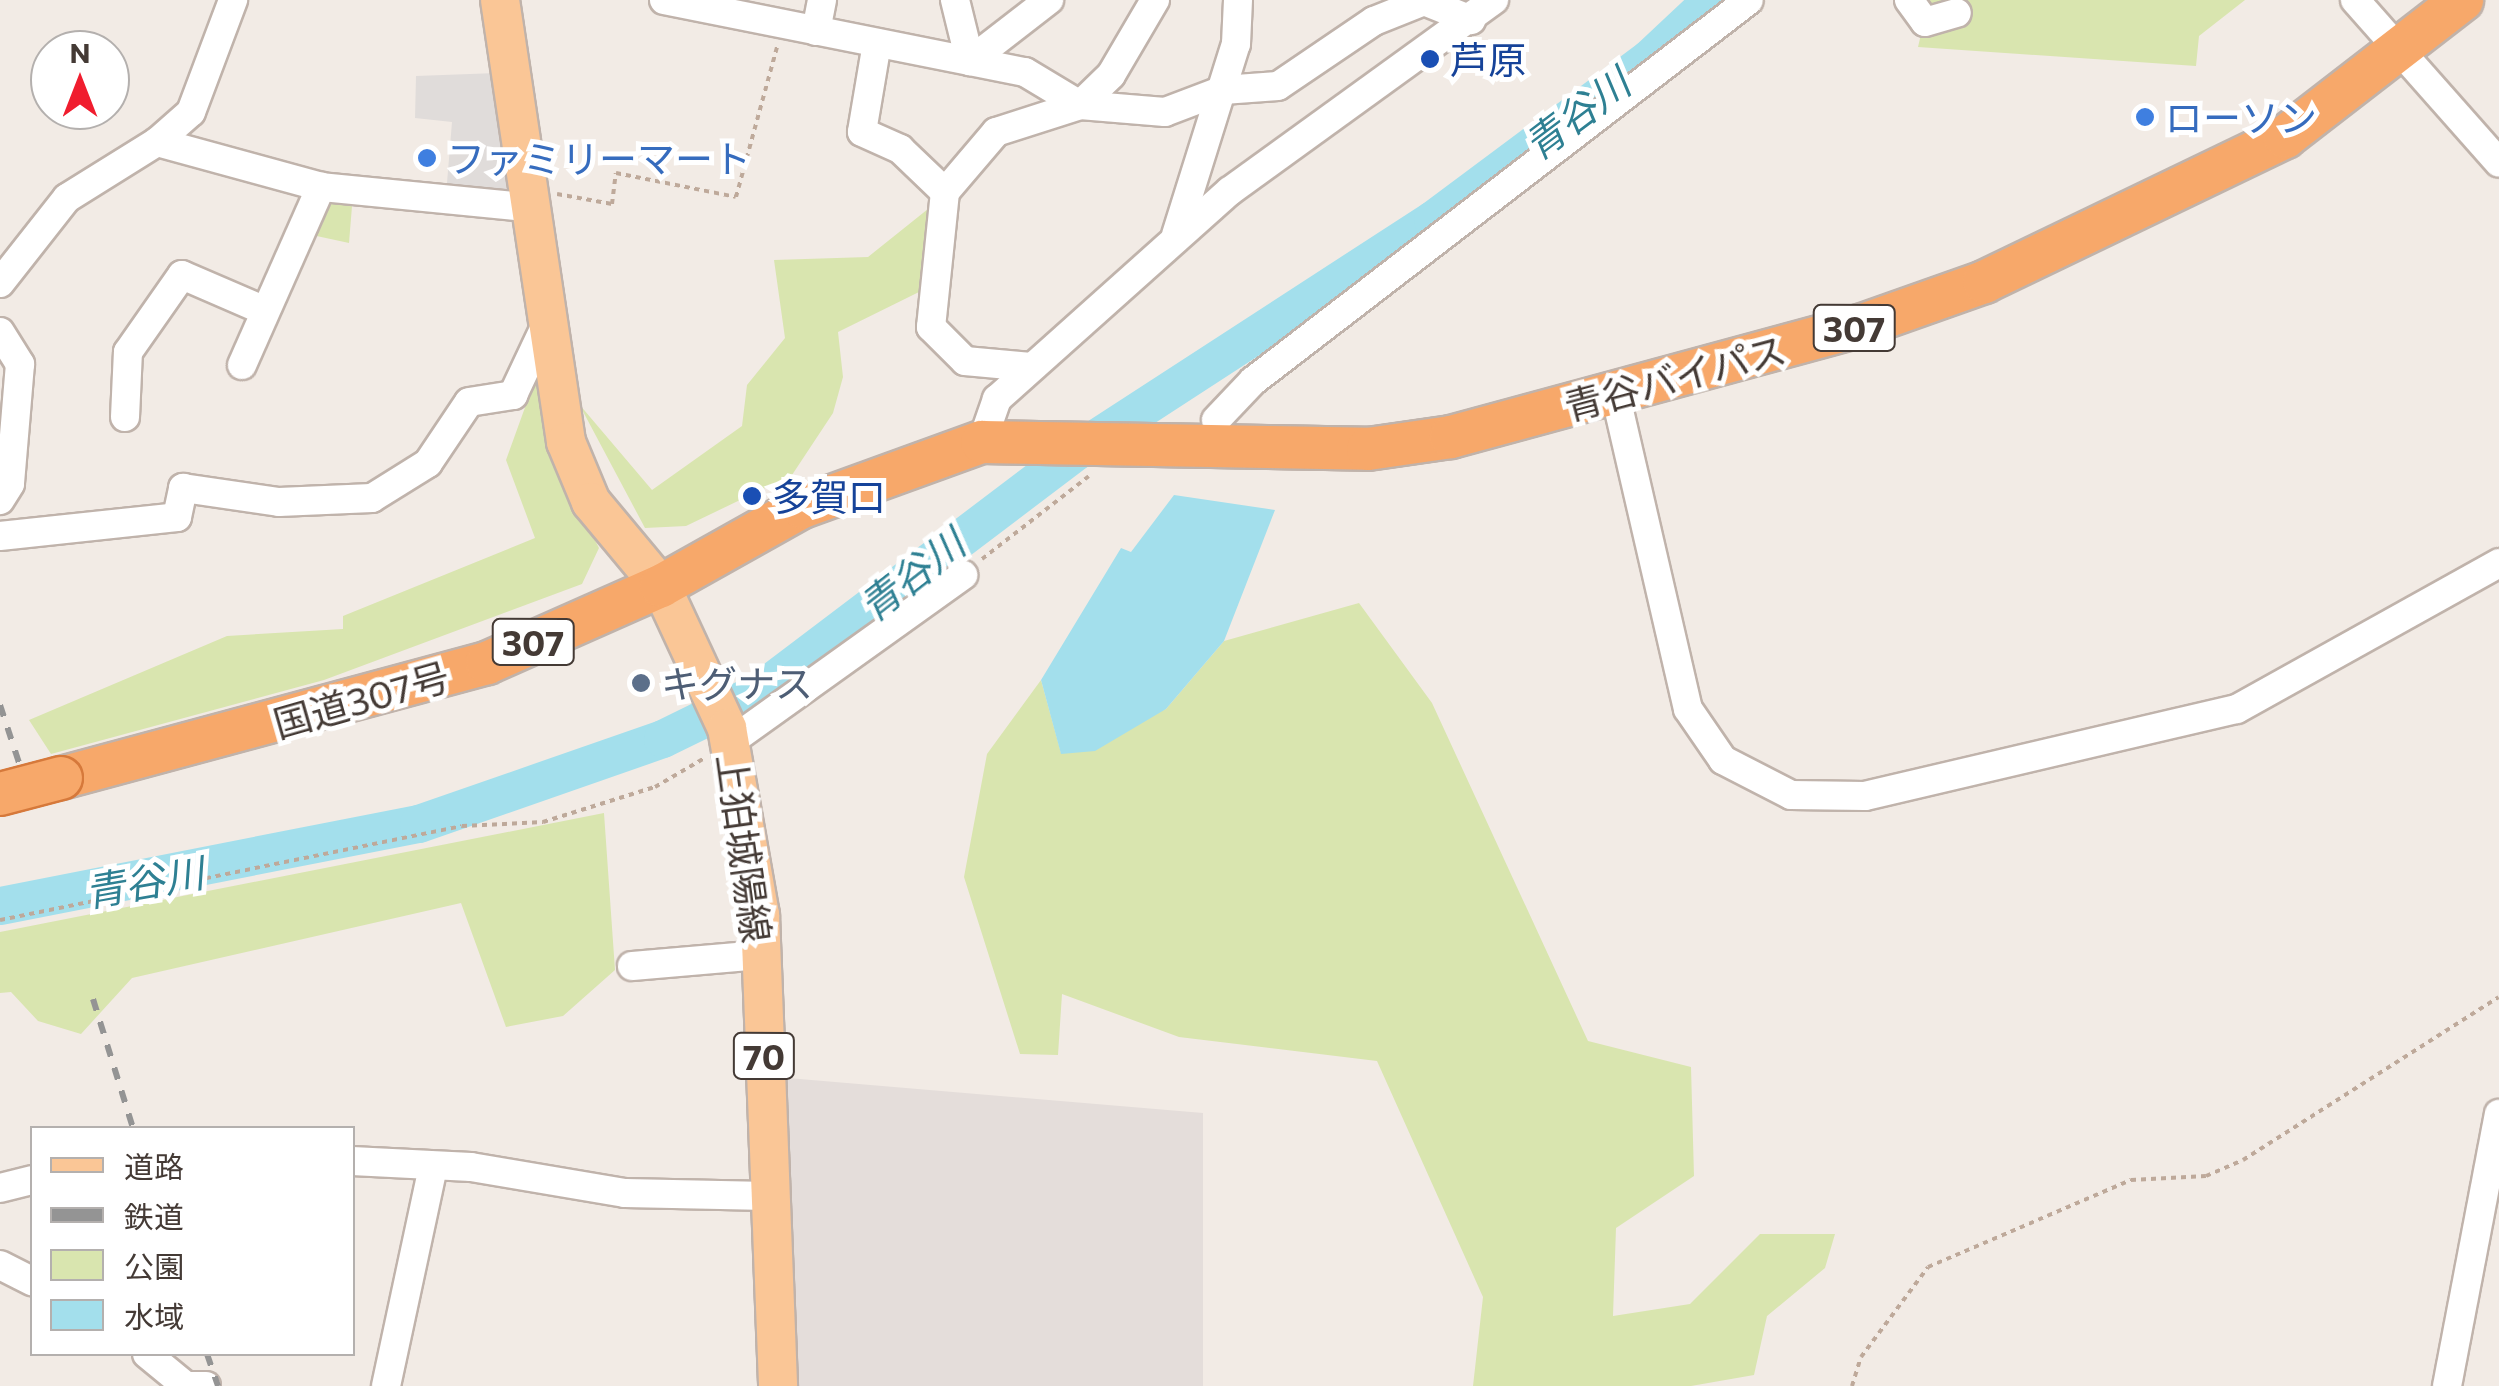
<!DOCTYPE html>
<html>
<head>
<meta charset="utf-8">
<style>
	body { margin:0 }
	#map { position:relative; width:2499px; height:1386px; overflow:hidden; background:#f2ebe5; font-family:Commissioner,"Noto Sans JP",sans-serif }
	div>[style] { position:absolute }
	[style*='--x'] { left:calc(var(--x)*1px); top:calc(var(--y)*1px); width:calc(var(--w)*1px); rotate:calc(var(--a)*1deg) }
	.industrial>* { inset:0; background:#e4ddda }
	.green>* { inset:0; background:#d9e5af }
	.parking>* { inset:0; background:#e0dcda }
	.water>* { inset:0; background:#a3dfec }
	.river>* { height:38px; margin:-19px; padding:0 19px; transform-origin:19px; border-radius:19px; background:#a3dfec }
	.path>* { height:4px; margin-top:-2px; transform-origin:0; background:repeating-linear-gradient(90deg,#bea99a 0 5px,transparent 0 10px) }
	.roads { filter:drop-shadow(2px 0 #c0b3ab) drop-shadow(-2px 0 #c0b3ab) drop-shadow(0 2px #c0b3ab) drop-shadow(0 -2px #c0b3ab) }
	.minor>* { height:28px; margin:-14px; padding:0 14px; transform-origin:14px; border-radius:14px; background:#fff }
	.major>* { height:38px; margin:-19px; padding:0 19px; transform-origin:19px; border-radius:19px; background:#fac696 }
	.highway>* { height:42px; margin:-21px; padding:0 21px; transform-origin:21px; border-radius:21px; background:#f7a86a }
	.rail>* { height:6px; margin-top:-3px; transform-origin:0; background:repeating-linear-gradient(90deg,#949494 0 12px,transparent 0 24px) }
	.bridges { filter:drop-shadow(2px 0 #d6793b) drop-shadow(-2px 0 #d6793b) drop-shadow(0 2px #d6793b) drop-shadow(0 -2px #d6793b) }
	.highway-bridge>* { height:42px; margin:-21px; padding:0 21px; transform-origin:21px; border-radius:21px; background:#f7a86a }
	.dots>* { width:28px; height:28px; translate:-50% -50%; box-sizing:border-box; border:5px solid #fff; border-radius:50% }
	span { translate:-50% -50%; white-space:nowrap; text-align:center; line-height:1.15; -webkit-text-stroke:10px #fff; paint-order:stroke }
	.shield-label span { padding:2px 8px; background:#fff; border:2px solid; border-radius:8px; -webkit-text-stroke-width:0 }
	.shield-label { font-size:35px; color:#443a35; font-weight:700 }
	.transit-label { font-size:38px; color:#164399 }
	.left { translate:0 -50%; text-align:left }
	.shop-label { font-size:38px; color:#366cbe }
	.street-label { font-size:38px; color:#443a35 }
	.service-label { font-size:38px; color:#4e5e75 }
	.water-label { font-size:40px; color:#2e8093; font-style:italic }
	.legend { position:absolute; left:30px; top:1126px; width:325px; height:230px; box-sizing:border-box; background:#fff; border:2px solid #b4b0ae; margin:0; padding:12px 18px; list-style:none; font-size:30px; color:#443a35 }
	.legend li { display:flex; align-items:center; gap:20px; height:50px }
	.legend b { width:50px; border:2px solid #b4b0ae }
	.north { position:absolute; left:30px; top:30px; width:100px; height:100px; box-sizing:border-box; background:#fff; border:2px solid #b4b0ae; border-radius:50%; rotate:0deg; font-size:28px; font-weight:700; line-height:40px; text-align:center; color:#443a35 }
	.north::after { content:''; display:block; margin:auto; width:35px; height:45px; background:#f01d2e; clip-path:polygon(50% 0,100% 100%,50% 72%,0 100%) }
</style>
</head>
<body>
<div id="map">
	<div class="industrial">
		<div style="clip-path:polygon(776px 1077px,1203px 1113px,1203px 1386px,793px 1386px)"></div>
	</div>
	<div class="green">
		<div style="clip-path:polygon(1929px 0,2245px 0,2199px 36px,2196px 66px,1918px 47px)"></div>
		<div style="clip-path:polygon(332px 203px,352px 206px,349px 243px,312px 235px)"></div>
		<div style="clip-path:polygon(928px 209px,919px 292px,838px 332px,843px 377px,833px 413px,792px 475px,686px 526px,645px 528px,579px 404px,652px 490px,742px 426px,747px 385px,785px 338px,774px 260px,868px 257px)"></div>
		<div style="clip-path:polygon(536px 377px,557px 467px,599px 548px,582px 584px,324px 680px,51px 754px,29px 720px,227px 636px,343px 629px,343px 616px,535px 538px,506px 460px)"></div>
		<div style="clip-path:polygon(1359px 603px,1432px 703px,1588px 1041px,1691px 1067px,1694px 1176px,1616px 1228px,1613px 1316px,1690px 1304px,1760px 1234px,1835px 1234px,1825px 1268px,1767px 1316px,1754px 1375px,1691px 1386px,1473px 1386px,1483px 1297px,1377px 1061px,1179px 1037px,1062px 994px,1058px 1055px,1020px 1054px,964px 877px,987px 754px,1041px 680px,1061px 753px,1166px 709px,1224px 641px)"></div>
		<div style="clip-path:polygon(604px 813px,615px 970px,563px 1016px,506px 1027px,461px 903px,132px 978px,81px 1034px,38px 1021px,11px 992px,0 993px,0 932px)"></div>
	</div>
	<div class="parking">
		<div style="clip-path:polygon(497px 73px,507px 195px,446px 195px,452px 122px,415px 118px,416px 76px)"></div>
	</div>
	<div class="water">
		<div style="clip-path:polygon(1174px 495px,1275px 510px,1224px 641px,1166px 709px,1095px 751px,1061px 754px,1041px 680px,1121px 548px,1131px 552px)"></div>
	</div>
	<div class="river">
		<div style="--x:0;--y:906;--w:427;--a:-11.1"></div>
		<div style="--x:419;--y:824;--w:258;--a:-19.2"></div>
		<div style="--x:663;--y:739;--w:105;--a:-26.1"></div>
		<div style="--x:757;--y:693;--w:401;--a:-37.1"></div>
		<div style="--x:1077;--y:451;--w:424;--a:-33"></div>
		<div style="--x:1433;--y:220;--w:269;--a:-36.7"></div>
		<div style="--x:1649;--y:59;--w:86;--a:-43.1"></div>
	</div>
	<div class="path">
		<div style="--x:557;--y:194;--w:56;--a:10.3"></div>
		<div style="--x:612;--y:204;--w:31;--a:-83"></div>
		<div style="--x:616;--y:173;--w:122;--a:11.3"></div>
		<div style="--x:736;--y:197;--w:156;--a:-74.7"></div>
		<div style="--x:982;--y:559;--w:135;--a:-37.8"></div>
		<div style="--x:0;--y:920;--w:471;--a:-11.5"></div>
		<div style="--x:462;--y:826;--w:81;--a:-2.8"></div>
		<div style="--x:543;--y:822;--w:117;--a:-17.4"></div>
		<div style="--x:655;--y:787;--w:56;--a:-30.3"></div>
		<div style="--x:1852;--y:1386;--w:30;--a:-73"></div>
		<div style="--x:1861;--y:1357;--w:112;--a:-53.3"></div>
		<div style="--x:1928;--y:1267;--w:221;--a:-23.2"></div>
		<div style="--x:2131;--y:1180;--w:75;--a:-3.1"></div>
		<div style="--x:2206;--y:1176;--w:40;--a:-23.4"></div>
		<div style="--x:2243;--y:1160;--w:303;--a:-32.5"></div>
	</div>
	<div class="roads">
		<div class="minor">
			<div style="--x:664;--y:0;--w:368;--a:11.3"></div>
			<div style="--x:1025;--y:72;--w:64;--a:31"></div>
			<div style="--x:1080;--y:105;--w:85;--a:4.7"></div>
			<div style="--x:1165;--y:112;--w:62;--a:-20.8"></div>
			<div style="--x:1223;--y:90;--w:55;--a:-4.2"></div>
			<div style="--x:1278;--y:86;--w:116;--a:-34.1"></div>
			<div style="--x:1374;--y:21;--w:54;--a:-21.8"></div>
			<div style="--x:1424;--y:1;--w:51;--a:22"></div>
			<div style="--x:955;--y:0;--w:63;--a:76.2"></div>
			<div style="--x:970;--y:61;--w:100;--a:-37.7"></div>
			<div style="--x:1909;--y:0;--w:27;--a:54"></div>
			<div style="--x:1925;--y:22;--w:33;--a:-16"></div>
			<div style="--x:2355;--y:0;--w:217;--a:48.5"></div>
			<div style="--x:816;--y:31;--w:32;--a:-79"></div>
			<div style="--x:877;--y:43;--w:90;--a:99.6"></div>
			<div style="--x:862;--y:132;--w:42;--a:24.1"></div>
			<div style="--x:900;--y:149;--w:62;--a:43.7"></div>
			<div style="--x:945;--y:192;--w:136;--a:95.9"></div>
			<div style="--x:931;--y:327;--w:48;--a:45"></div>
			<div style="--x:965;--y:361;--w:66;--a:5.2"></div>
			<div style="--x:157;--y:142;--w:45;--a:-41.4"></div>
			<div style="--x:191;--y:112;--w:120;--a:-69.4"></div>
			<div style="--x:945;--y:192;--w:79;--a:-49.6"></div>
			<div style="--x:996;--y:132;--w:88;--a:-17.8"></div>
			<div style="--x:1080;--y:105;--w:43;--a:-44.1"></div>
			<div style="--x:1111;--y:75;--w:87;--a:-59.6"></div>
			<div style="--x:1176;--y:235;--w:200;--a:-72.6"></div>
			<div style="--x:1236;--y:44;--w:44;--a:-87.4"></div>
			<div style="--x:0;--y:283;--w:108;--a:-51.8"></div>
			<div style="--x:67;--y:198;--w:106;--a:-31.9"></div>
			<div style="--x:157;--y:142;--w:170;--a:15.3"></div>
			<div style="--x:321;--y:187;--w:205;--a:5.6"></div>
			<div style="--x:0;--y:332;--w:38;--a:58"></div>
			<div style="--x:20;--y:364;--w:120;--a:94.8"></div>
			<div style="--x:10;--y:484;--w:19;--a:122"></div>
			<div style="--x:242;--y:365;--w:195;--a:-66.1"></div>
			<div style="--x:1615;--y:393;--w:324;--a:77"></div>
			<div style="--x:1688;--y:709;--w:62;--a:55.5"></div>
			<div style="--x:1723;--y:760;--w:76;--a:27.2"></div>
			<div style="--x:1791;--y:795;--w:74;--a:0.8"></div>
			<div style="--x:1865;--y:796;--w:382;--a:-13.2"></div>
			<div style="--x:2237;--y:709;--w:300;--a:-29.1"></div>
			<div style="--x:125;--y:417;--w:65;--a:-87.4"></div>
			<div style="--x:128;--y:352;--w:94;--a:-55"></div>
			<div style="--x:182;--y:275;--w:88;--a:23.4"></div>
			<div style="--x:1216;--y:420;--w:54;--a:-46.5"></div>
			<div style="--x:1253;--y:381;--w:625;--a:-37.53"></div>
			<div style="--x:982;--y:442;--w:46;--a:-70.8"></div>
			<div style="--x:997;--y:399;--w:312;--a:-41.8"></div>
			<div style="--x:1230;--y:191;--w:326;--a:-35.9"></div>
			<div style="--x:0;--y:536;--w:178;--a:-6.1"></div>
			<div style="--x:177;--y:517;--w:30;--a:-78"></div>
			<div style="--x:183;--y:488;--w:97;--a:8.3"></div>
			<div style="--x:279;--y:502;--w:93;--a:-2.5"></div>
			<div style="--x:372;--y:498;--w:66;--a:-32"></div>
			<div style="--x:428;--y:463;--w:73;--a:-56.1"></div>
			<div style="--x:469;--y:402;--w:45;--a:-9"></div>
			<div style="--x:513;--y:395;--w:73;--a:-64.8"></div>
			<div style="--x:730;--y:742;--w:287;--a:-35.6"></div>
			<div style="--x:632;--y:966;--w:129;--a:-4.9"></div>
			<div style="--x:352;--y:1161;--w:119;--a:2.9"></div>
			<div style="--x:471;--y:1167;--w:156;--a:9.6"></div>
			<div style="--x:625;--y:1193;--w:143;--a:1.2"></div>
			<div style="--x:0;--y:1188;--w:33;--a:-14"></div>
			<div style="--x:0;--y:1265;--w:36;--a:27"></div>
			<div style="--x:147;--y:1354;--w:50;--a:39.4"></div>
			<div style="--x:186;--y:1386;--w:20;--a:0"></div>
			<div style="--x:386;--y:1386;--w:225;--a:-77.9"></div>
			<div style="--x:2447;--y:1386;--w:277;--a:-79.2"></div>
		</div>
		<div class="major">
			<div style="--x:500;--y:0;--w:447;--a:81.5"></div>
			<div style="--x:566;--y:442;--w:65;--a:67.4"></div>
			<div style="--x:591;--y:502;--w:109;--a:50.2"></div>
			<div style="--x:661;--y:586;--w:157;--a:65.1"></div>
			<div style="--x:727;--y:728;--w:190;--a:80"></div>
			<div style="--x:760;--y:915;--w:471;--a:87.8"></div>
		</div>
		<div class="highway">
			<div style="--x:61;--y:778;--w:441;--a:-15.1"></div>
			<div style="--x:487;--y:663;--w:190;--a:-23.9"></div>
			<div style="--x:661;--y:586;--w:162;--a:-29.3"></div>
			<div style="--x:802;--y:507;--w:191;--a:-19.9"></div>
			<div style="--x:982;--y:442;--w:386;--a:1"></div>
			<div style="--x:1368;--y:449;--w:84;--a:-8.2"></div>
			<div style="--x:1451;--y:437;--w:424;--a:-15.2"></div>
			<div style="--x:1860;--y:326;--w:132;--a:-19.5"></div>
			<div style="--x:1984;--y:282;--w:334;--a:-25.7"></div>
			<div style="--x:2285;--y:137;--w:224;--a:-37.7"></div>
		</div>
	</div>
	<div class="rail">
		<div style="--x:0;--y:705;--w:93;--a:71.8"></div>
		<div style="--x:93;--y:999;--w:135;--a:72.8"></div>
		<div style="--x:207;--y:1354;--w:34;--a:71"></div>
	</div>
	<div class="bridges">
		<div class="highway-bridge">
			<div style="--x:0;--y:794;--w:63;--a:-14.7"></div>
		</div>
	</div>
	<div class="dots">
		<div style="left:1430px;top:59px;background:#1a4fb4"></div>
		<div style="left:2145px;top:117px;background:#3f7fe0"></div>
		<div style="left:427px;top:158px;background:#3f7fe0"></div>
		<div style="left:752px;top:496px;background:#1a4fb4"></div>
		<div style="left:641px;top:683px;background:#5c6f8a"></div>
	</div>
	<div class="shield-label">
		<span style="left:1854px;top:328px">307</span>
		<span style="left:533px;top:642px">307</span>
		<span style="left:764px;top:1056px">70</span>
	</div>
	<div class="transit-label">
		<span class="left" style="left:1450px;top:59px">芦原</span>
		<span class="left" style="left:772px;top:496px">多賀口</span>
	</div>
	<div class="shop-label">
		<span class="left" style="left:2165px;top:117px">ローソン</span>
		<span class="left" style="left:447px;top:158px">ファミリーマート</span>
	</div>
	<div class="street-label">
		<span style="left:1675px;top:377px;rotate:-15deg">青谷バイパス</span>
		<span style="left:361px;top:699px;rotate:-16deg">国道307号</span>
		<span style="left:745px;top:848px;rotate:82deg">上狛城陽線</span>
	</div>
	<div class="service-label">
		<span class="left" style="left:661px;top:683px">キグナス</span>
	</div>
	<div class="water-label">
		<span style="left:1576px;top:113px;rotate:-37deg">青谷川</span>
		<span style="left:911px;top:574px;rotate:-38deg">青谷川</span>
		<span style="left:144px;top:881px;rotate:-10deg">青谷川</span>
	</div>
	<ul class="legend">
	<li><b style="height:12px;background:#fac696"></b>道路</li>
	<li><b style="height:12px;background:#949494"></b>鉄道</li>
	<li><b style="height:28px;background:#d9e5af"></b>公園</li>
	<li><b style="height:28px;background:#a3dfec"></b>水域</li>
	</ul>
	<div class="north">N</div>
</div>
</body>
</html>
